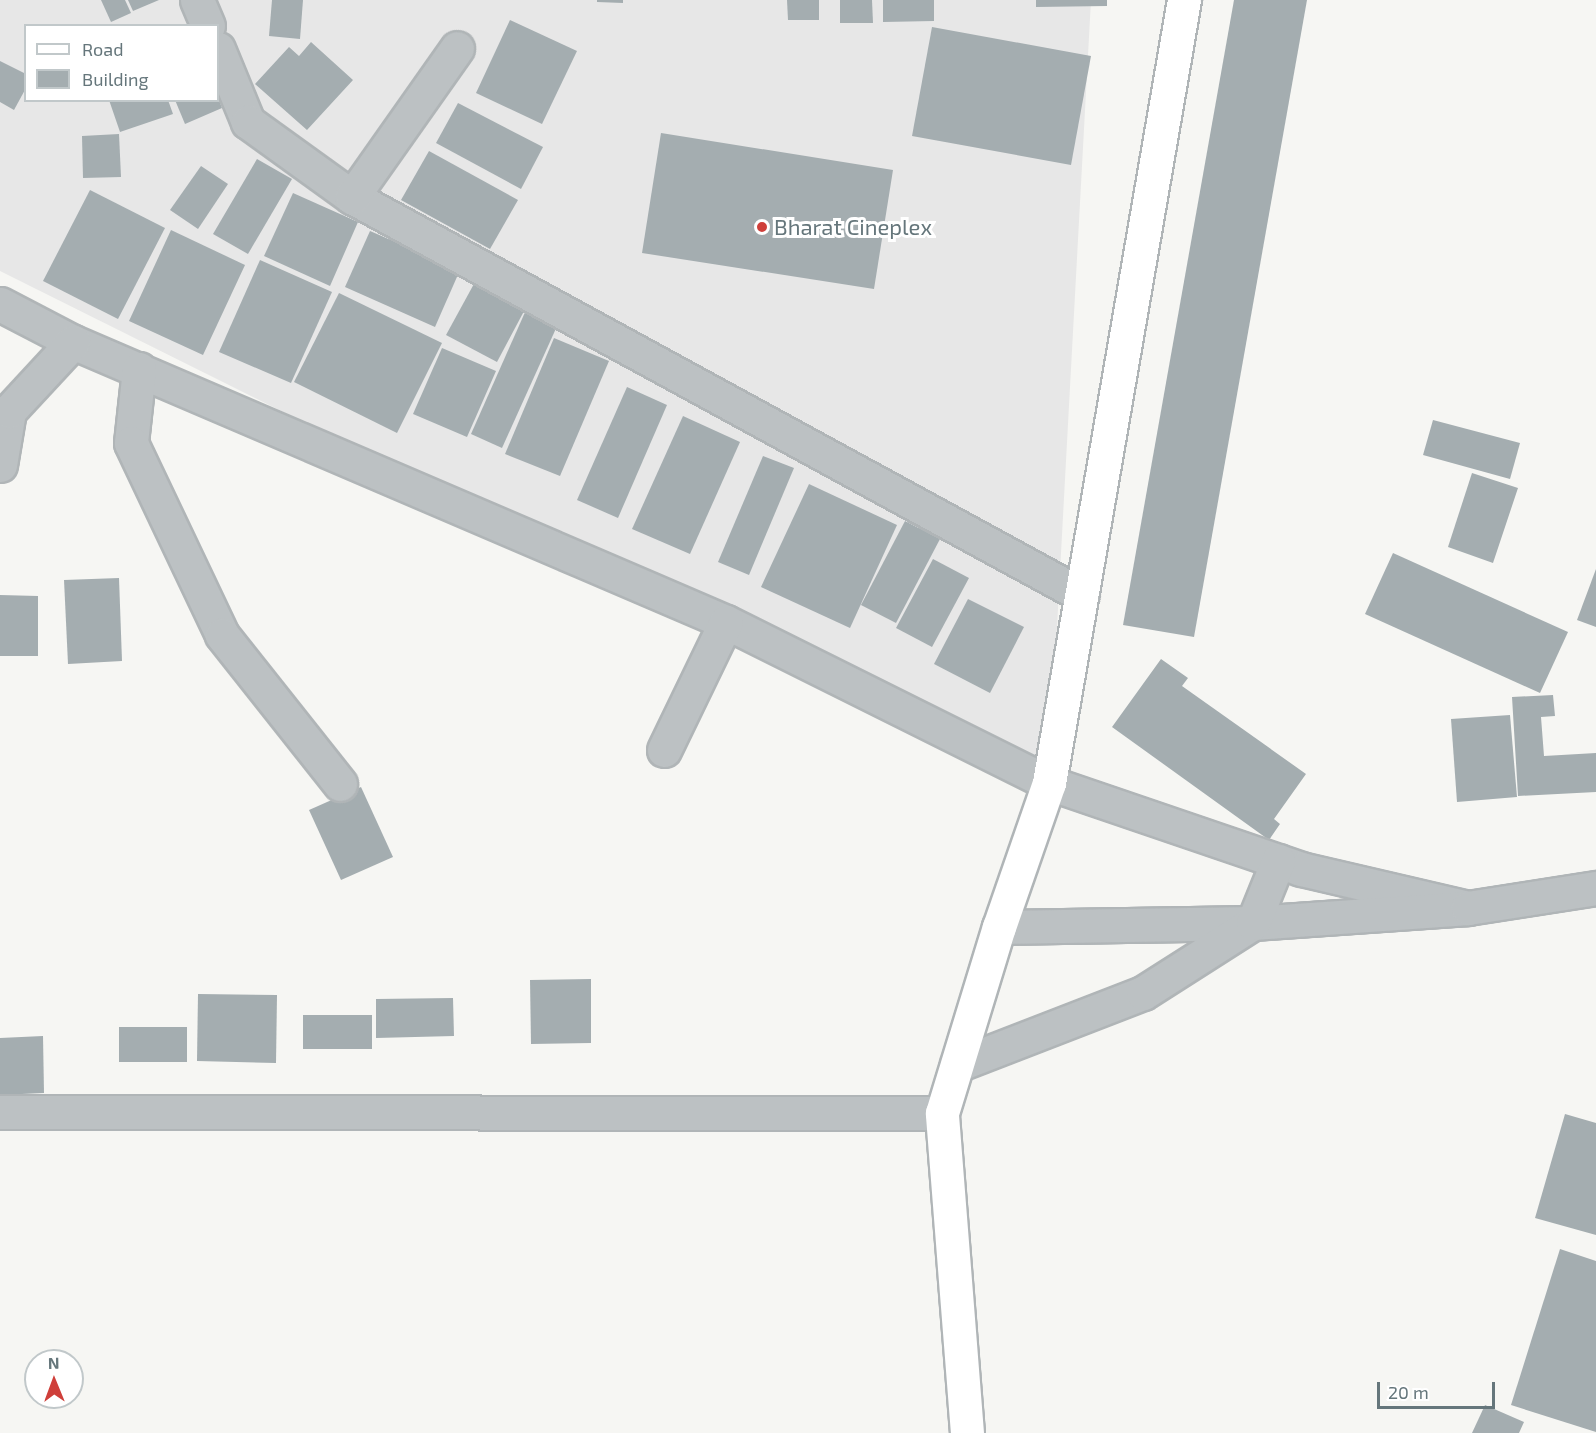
<!DOCTYPE html>
<html>
<head>
<meta charset="utf-8">
<style>
	body { margin:0 }
	#map { position:relative; width:1596px; height:1433px; overflow:hidden; background:#f6f6f3; font-family:"Exo 2",sans-serif }
	div>[style] { position:absolute }
	[style*='--x'] { left:calc(var(--x)*1px); top:calc(var(--y)*1px); width:calc(var(--w)*1px); rotate:calc(var(--a)*1deg) }
	.built>* { inset:0; background:#e7e7e7 }
	.building>* { inset:0; background:#a4adb0 }
	.roads { filter:drop-shadow(2px 0 #b0b5b7) drop-shadow(-2px 0 #b0b5b7) drop-shadow(0 2px #b0b5b7) drop-shadow(0 -2px #b0b5b7) }
	.minor>* { height:33px; margin:-16.5px; padding:0 16.5px; transform-origin:16.5px; border-radius:16.5px; background:#bcc1c3 }
	.major>* { height:33px; margin:-16.5px; padding:0 16.5px; transform-origin:16.5px; border-radius:16.5px; background:#fff }
	.dots>* { width:16px; height:16px; translate:-50% -50%; box-sizing:border-box; border:3px solid #fff; border-radius:50% }
	span { translate:-50% -50%; white-space:nowrap; text-align:center; line-height:1.15; -webkit-text-stroke:6px #fff; paint-order:stroke }
	.poi-label { font-size:22px; color:#65767b }
	.left { translate:0 -50%; text-align:left }
	.legend { position:absolute; left:24px; top:24px; width:195px; height:78px; box-sizing:border-box; background:#fff; border:2px solid #c1c8ca; margin:0; padding:8px 10px; list-style:none; font-size:18px; color:#65767b }
	.legend li { display:flex; align-items:center; gap:12px; height:30px }
	.legend b { width:30px; border:2px solid #c1c8ca }
	.north { position:absolute; left:24px; top:1349px; width:60px; height:60px; box-sizing:border-box; background:#fff; border:2px solid #c1c8ca; border-radius:50%; rotate:359deg; font-size:16px; font-weight:700; line-height:24px; text-align:center; color:#65767b }
	.north::after { content:''; display:block; margin:auto; width:21px; height:27px; background:#cf3f3a; clip-path:polygon(50% 0,100% 100%,50% 72%,0 100%) }
	.scale { position:absolute; left:1377px; top:1382px; width:118px; height:27px; box-sizing:border-box; border:3px solid #65767b; border-top:0; padding-left:8px; font-size:18px; line-height:21px; white-space:nowrap; color:#65767b; -webkit-text-stroke:4px #fff; paint-order:stroke }
</style>
</head>
<body>
<div id="map">
	<div class="built">
		<div style="clip-path:polygon(evenodd,0 0,1091px 0,1048px 793px,0 271px,0 0,26px 26px,218px 26px,218px 100px,26px 100px,26px 26px)"></div>
	</div>
	<div class="building">
		<div style="clip-path:polygon(101px 0,125px 0,131px 13px,111px 22px)"></div>
		<div style="clip-path:polygon(128px 0,159px 0,133px 11px)"></div>
		<div style="clip-path:polygon(272px 0,303px 0,300px 39px,269px 36px)"></div>
		<div style="clip-path:polygon(597px 0,623px 0,623px 3px,597px 2px)"></div>
		<div style="clip-path:polygon(787px 0,819px 0,819px 20px,788px 20px)"></div>
		<div style="clip-path:polygon(840px 0,872px 0,873px 23px,840px 23px)"></div>
		<div style="clip-path:polygon(883px 0,934px 0,934px 21px,883px 22px)"></div>
		<div style="clip-path:polygon(1036px 0,1107px 0,1107px 6px,1036px 7px)"></div>
		<div style="clip-path:polygon(1234px 0,1307px 0,1194px 637px,1123px 625px)"></div>
		<div style="clip-path:polygon(510px 20px,577px 51px,542px 124px,476px 93px)"></div>
		<div style="clip-path:polygon(932px 27px,1091px 56px,1071px 165px,912px 136px)"></div>
		<div style="clip-path:polygon(311px 42px,353px 80px,307px 130px,255px 84px,289px 47px,299px 56px)"></div>
		<div style="clip-path:polygon(0 61px,26px 74px,26px 88px,14px 110px,0 102px)"></div>
		<div style="clip-path:polygon(109px 100px,168px 100px,173px 114px,120px 132px)"></div>
		<div style="clip-path:polygon(175px 100px,219px 100px,222px 108px,185px 124px)"></div>
		<div style="clip-path:polygon(458px 103px,543px 147px,521px 189px,436px 143px)"></div>
		<div style="clip-path:polygon(661px 133px,893px 170px,874px 289px,642px 253px)"></div>
		<div style="clip-path:polygon(119px 134px,121px 177px,83px 178px,82px 136px)"></div>
		<div style="clip-path:polygon(429px 151px,518px 200px,490px 249px,401px 200px)"></div>
		<div style="clip-path:polygon(257px 159px,292px 179px,248px 254px,213px 234px)"></div>
		<div style="clip-path:polygon(201px 166px,228px 184px,198px 229px,170px 210px)"></div>
		<div style="clip-path:polygon(90px 190px,165px 228px,118px 319px,43px 281px)"></div>
		<div style="clip-path:polygon(293px 193px,358px 222px,330px 286px,264px 256px)"></div>
		<div style="clip-path:polygon(171px 230px,245px 265px,203px 355px,129px 321px)"></div>
		<div style="clip-path:polygon(370px 231px,460px 270px,435px 327px,345px 287px)"></div>
		<div style="clip-path:polygon(260px 260px,332px 292px,291px 383px,219px 352px)"></div>
		<div style="clip-path:polygon(481px 271px,531px 298px,497px 362px,446px 335px)"></div>
		<div style="clip-path:polygon(339px 293px,442px 343px,397px 433px,294px 382px)"></div>
		<div style="clip-path:polygon(526px 310px,558px 324px,502px 448px,471px 434px)"></div>
		<div style="clip-path:polygon(554px 338px,609px 361px,560px 476px,505px 454px)"></div>
		<div style="clip-path:polygon(442px 348px,496px 371px,467px 437px,413px 414px)"></div>
		<div style="clip-path:polygon(627px 387px,667px 405px,618px 518px,577px 500px)"></div>
		<div style="clip-path:polygon(683px 416px,740px 442px,690px 554px,632px 529px)"></div>
		<div style="clip-path:polygon(1433px 420px,1520px 443px,1510px 479px,1423px 455px)"></div>
		<div style="clip-path:polygon(763px 456px,794px 468px,749px 575px,718px 562px)"></div>
		<div style="clip-path:polygon(1472px 473px,1518px 488px,1493px 563px,1448px 547px)"></div>
		<div style="clip-path:polygon(809px 484px,897px 525px,850px 628px,761px 587px)"></div>
		<div style="clip-path:polygon(905px 521px,940px 539px,896px 623px,861px 605px)"></div>
		<div style="clip-path:polygon(1393px 553px,1568px 632px,1540px 693px,1365px 614px)"></div>
		<div style="clip-path:polygon(933px 559px,969px 578px,932px 647px,896px 628px)"></div>
		<div style="clip-path:polygon(1596px 569px,1596px 627px,1577px 620px)"></div>
		<div style="clip-path:polygon(119px 578px,122px 661px,68px 664px,64px 580px)"></div>
		<div style="clip-path:polygon(0 595px,38px 596px,38px 656px,0 656px)"></div>
		<div style="clip-path:polygon(968px 599px,1024px 627px,990px 693px,934px 664px)"></div>
		<div style="clip-path:polygon(1161px 659px,1188px 678px,1182px 686px,1306px 774px,1274px 819px,1280px 824px,1269px 840px,1112px 727px)"></div>
		<div style="clip-path:polygon(1553px 695px,1555px 716px,1541px 717px,1544px 756px,1596px 753px,1596px 792px,1518px 796px,1512px 697px)"></div>
		<div style="clip-path:polygon(1510px 715px,1517px 797px,1457px 802px,1451px 719px)"></div>
		<div style="clip-path:polygon(361px 787px,393px 857px,341px 880px,309px 810px)"></div>
		<div style="clip-path:polygon(591px 979px,591px 1043px,531px 1044px,530px 980px)"></div>
		<div style="clip-path:polygon(198px 994px,277px 995px,276px 1063px,197px 1061px)"></div>
		<div style="clip-path:polygon(453px 998px,454px 1036px,376px 1038px,376px 999px)"></div>
		<div style="clip-path:polygon(303px 1015px,372px 1015px,372px 1049px,303px 1049px)"></div>
		<div style="clip-path:polygon(119px 1027px,187px 1027px,187px 1062px,119px 1062px)"></div>
		<div style="clip-path:polygon(43px 1036px,44px 1093px,0 1095px,0 1038px)"></div>
		<div style="clip-path:polygon(1565px 1114px,1596px 1123px,1596px 1235px,1535px 1218px)"></div>
		<div style="clip-path:polygon(1560px 1249px,1596px 1261px,1596px 1432px,1511px 1405px)"></div>
		<div style="clip-path:polygon(1485px 1405px,1524px 1422px,1519px 1433px,1472px 1433px)"></div>
	</div>
	<div class="roads">
		<div class="minor">
			<div style="--x:197;--y:0;--w:28;--a:67"></div>
			<div style="--x:218;--y:49;--w:79;--a:67.7"></div>
			<div style="--x:248;--y:122;--w:128;--a:35.8"></div>
			<div style="--x:352;--y:197;--w:831;--a:28.6"></div>
			<div style="--x:352;--y:197;--w:182;--a:-54.8"></div>
			<div style="--x:0;--y:304;--w:82;--a:27.5"></div>
			<div style="--x:73;--y:342;--w:710;--a:23.21"></div>
			<div style="--x:726;--y:622;--w:361;--a:26.5"></div>
			<div style="--x:1049;--y:783;--w:266;--a:18.8"></div>
			<div style="--x:1301;--y:869;--w:171;--a:13.1"></div>
			<div style="--x:139;--y:369;--w:74;--a:96.2"></div>
			<div style="--x:131;--y:443;--w:212;--a:64.6"></div>
			<div style="--x:222;--y:635;--w:190;--a:51.6"></div>
			<div style="--x:0;--y:465;--w:55;--a:-80.5"></div>
			<div style="--x:9;--y:411;--w:94;--a:-47.2"></div>
			<div style="--x:664;--y:750;--w:142;--a:-64.2"></div>
			<div style="--x:999;--y:927;--w:254;--a:-0.9"></div>
			<div style="--x:1253;--y:923;--w:216;--a:-4"></div>
			<div style="--x:1468;--y:908;--w:130;--a:-8.9"></div>
			<div style="--x:957;--y:1065;--w:199;--a:-21.2"></div>
			<div style="--x:1143;--y:993;--w:130;--a:-32.5"></div>
			<div style="--x:1253;--y:923;--w:67;--a:-68"></div>
			<div style="--x:0;--y:1112;--w:942;--a:0.06"></div>
		</div>
		<div class="major">
			<div style="--x:967;--y:1433;--w:321;--a:-94.5"></div>
			<div style="--x:942;--y:1113;--w:195;--a:-73"></div>
			<div style="--x:999;--y:927;--w:152;--a:-70.9"></div>
			<div style="--x:1049;--y:783;--w:795;--a:-80.22"></div>
		</div>
	</div>
	<div class="dots">
		<div style="left:762px;top:227px;background:#cf3f3a"></div>
	</div>
	<div class="poi-label">
		<span class="left" style="left:774px;top:227px">Bharat Cineplex</span>
	</div>
	<ul class="legend">
	<li><b style="height:8px;background:#fff"></b>Road</li>
	<li><b style="height:16px;background:#a4adb0"></b>Building</li>
	</ul>
	<div class="north">N</div>
	<div class="scale">20 m</div>
</div>
</body>
</html>
